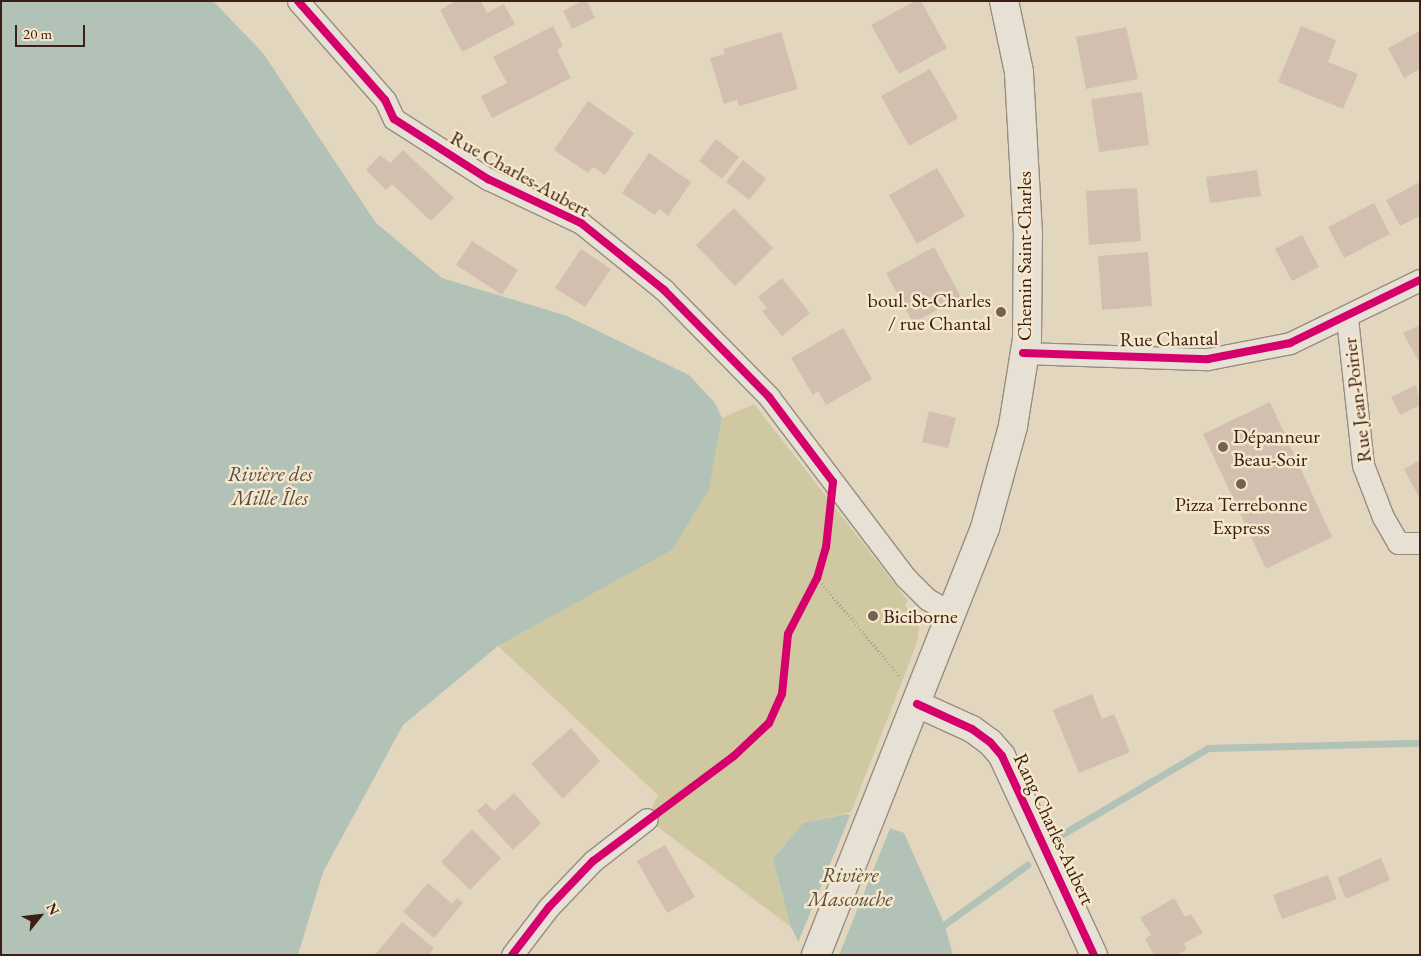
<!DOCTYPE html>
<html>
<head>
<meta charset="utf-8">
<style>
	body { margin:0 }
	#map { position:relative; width:1421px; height:956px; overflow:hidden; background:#e2d6bf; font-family:"EB Garamond",serif }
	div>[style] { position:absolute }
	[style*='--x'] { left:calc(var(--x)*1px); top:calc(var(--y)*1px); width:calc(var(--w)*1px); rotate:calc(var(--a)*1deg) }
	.green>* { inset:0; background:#d0c8a0 }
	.water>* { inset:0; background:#b2c2b7 }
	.pier>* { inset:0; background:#e2d6bf }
	.stream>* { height:7px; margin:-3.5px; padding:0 3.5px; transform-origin:3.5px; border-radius:3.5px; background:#b2c2b7 }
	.building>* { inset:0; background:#d3bfaf }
	.path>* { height:3px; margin-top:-1.5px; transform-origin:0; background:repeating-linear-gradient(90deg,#a8a097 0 1px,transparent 0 3.5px) }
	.roads { filter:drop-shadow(1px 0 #978d7f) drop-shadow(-1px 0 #978d7f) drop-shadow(0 1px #978d7f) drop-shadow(0 -1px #978d7f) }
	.minor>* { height:21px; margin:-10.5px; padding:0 10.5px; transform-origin:10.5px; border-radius:10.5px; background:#e7e1d5 }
	.tertiary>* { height:26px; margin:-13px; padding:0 13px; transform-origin:13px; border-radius:13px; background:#e7e1d5 }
	.secondary>* { height:28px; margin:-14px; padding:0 14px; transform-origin:14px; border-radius:14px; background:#e7e1d5 }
	.cycleway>* { height:8px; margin:-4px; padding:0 4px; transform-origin:4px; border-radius:4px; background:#d6006c }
	.dots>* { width:14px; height:14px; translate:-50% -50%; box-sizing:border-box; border:2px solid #f5e7cc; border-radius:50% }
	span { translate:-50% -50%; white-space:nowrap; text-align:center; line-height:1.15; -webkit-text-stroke:5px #f5e7cc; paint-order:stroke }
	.street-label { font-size:20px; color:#3c2015 }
	.poi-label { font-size:20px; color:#3c2015 }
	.right { translate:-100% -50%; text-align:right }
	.left { translate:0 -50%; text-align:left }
	.water-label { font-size:21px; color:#594e45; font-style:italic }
	.frame { position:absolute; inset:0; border:2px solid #3c2015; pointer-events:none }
	.north { position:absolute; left:15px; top:891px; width:50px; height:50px; -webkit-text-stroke:4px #f5e7cc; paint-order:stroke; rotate:61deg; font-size:14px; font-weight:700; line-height:20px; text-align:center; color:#3c2015 }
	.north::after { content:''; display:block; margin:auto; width:18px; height:22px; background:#3c2015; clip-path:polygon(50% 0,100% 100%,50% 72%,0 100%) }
	.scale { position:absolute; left:15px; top:25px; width:70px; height:22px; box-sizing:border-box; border:2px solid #3c2015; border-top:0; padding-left:6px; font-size:15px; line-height:18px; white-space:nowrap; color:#3c2015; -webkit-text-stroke:4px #f5e7cc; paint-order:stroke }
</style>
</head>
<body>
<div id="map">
	<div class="green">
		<div style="clip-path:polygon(754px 404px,908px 601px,905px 605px,919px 627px,918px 639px,910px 661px,851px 812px,803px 823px,773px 859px,791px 927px,647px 819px,658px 795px,498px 646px,672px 550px,709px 490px,722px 418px)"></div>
	</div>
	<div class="water">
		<div style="clip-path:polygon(1px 1px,213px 1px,263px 53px,376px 223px,442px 278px,567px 316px,689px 375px,715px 403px,722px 418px,709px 490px,672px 550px,498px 646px,403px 725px,323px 872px,298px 955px,1px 955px)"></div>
		<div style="clip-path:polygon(846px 814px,904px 833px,944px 923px,953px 955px,805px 955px,791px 927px,773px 859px,803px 823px)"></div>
	</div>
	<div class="pier">
		<div style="clip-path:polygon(851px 813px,891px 826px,839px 955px,802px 955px,797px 945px)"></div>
	</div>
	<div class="stream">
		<div style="--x:1061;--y:835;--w:171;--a:-30.6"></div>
		<div style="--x:1208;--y:748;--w:212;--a:-1.4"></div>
		<div style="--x:938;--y:929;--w:110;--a:-35.7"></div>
	</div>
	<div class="building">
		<div style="clip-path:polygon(456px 1px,481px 1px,487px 13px,504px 4px,515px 24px,462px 52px,440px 10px)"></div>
		<div style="clip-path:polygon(582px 1px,587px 1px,595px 18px,572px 29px,563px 11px)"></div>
		<div style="clip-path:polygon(915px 1px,921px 1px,947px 48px,899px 74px,871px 25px)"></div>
		<div style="clip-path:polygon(553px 26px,563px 46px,557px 50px,571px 78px,492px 118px,481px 96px,507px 83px,493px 57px)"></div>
		<div style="clip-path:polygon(1301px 26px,1336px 40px,1328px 62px,1358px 74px,1343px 109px,1278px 82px)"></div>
		<div style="clip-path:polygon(1126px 27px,1138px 79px,1086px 89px,1076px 37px)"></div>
		<div style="clip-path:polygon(1420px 31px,1420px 69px,1404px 78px,1388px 48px)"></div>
		<div style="clip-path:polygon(781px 32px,798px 89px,739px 106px,737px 100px,724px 104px,710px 58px,725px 54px,723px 49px)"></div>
		<div style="clip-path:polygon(930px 69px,958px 118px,909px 146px,881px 96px)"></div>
		<div style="clip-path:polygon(1142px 92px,1149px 145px,1099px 152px,1091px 99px)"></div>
		<div style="clip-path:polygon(588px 101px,634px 133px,605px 175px,593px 167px,588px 173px,554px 150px)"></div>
		<div style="clip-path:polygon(716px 139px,739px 157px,722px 179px,699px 161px)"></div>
		<div style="clip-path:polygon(403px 150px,454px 198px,431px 221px,392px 184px,386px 190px,366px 170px,380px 155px,390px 163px)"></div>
		<div style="clip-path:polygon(649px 153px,691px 182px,668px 216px,659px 209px,655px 215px,622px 193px)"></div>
		<div style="clip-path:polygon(743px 160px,766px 179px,749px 200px,726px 182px)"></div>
		<div style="clip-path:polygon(937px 168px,965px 216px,917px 244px,889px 195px)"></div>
		<div style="clip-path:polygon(1257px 170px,1261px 196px,1210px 203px,1206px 177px)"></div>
		<div style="clip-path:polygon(1420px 182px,1420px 216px,1400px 226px,1386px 200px)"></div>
		<div style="clip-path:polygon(1137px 188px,1141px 241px,1089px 245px,1086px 191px)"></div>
		<div style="clip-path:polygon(1374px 203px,1390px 234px,1344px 258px,1328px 227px)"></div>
		<div style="clip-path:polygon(734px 208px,773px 248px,735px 286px,696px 245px)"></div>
		<div style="clip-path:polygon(1302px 235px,1319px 267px,1292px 281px,1275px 249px)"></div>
		<div style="clip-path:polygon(472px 241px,518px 270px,502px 295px,456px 265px)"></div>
		<div style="clip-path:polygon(934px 247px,961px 297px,913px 323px,886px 273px)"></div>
		<div style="clip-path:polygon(581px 249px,611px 269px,585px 307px,555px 288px)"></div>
		<div style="clip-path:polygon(1148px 252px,1152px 306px,1102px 310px,1098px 256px)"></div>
		<div style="clip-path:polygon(782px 278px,810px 313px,782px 336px,762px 311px,767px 308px,758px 297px)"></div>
		<div style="clip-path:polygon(1420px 325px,1420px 364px,1403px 333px)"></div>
		<div style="clip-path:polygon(843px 328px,872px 379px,826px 405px,818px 391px,813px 395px,791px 358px)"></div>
		<div style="clip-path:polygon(1416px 385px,1420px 405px,1400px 415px,1391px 397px)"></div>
		<div style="clip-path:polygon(1270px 402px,1332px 537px,1266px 569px,1203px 434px)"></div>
		<div style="clip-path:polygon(929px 411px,956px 418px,948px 448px,922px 442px)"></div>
		<div style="clip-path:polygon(1420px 460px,1420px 499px,1404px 469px)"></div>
		<div style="clip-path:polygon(1092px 694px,1102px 719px,1114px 714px,1130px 752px,1079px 773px,1053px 710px)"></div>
		<div style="clip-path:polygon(571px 728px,600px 761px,563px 799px,531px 764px)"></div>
		<div style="clip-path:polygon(514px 793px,541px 823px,513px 850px,477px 811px,486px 803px,494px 811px)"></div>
		<div style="clip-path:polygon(472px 829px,501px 858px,470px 890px,441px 862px)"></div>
		<div style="clip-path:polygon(665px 845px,695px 897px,667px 913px,637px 861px)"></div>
		<div style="clip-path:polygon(1381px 858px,1390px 880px,1346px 899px,1337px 878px)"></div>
		<div style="clip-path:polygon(1328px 875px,1337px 899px,1282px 919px,1273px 895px)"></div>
		<div style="clip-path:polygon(428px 883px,452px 904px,457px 898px,463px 903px,434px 938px,403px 912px)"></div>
		<div style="clip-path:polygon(1174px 898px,1185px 917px,1191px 914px,1203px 933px,1184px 943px,1187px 949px,1177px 955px,1154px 955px,1145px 939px,1151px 935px,1140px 918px)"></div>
		<div style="clip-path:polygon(402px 922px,434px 948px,429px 955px,375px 955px)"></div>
	</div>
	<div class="path">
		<div style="--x:817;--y:578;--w:127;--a:49.8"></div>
	</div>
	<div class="roads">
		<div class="minor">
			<div style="--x:298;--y:1;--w:132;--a:48.7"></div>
			<div style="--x:385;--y:100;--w:21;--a:65"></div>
			<div style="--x:394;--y:119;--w:112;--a:32.6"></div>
			<div style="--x:488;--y:179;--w:103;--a:25.3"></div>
			<div style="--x:581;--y:223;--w:107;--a:38.9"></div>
			<div style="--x:664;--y:290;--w:150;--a:45.5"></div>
			<div style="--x:769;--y:397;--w:226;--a:52.9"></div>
			<div style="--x:905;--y:577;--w:31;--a:45"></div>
			<div style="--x:927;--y:599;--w:29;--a:29"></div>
			<div style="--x:1347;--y:318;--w:148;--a:83.8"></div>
			<div style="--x:1363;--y:465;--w:56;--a:69"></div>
			<div style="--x:1383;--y:517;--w:30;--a:60"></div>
			<div style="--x:1398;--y:543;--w:22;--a:0"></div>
			<div style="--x:1023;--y:353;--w:185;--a:1.9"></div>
			<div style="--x:1208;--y:359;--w:84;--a:-11"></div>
			<div style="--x:1290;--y:343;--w:144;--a:-25.9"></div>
			<div style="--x:512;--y:955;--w:61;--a:-52.4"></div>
			<div style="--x:549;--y:907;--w:64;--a:-46.3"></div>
			<div style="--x:593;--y:861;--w:68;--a:-37.9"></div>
		</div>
		<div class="tertiary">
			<div style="--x:917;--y:704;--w:60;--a:24.4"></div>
			<div style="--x:972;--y:729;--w:22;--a:36"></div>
			<div style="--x:990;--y:742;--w:18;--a:49"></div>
			<div style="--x:1002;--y:756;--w:219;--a:65.2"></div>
		</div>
		<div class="secondary">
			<div style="--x:816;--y:955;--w:459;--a:-68.4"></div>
			<div style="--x:985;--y:528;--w:106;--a:-74.6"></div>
			<div style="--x:1013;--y:426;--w:88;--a:-80.9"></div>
			<div style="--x:1027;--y:339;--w:105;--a:-89.5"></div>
			<div style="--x:1028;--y:234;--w:162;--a:-93.2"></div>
			<div style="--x:1019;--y:72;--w:73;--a:-101.9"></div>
		</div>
	</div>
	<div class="cycleway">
		<div style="--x:298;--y:1;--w:132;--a:48.7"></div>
		<div style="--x:385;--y:100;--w:21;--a:65"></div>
		<div style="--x:394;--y:119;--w:112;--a:32.6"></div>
		<div style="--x:488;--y:179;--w:103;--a:25.3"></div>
		<div style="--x:581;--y:223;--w:107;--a:38.9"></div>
		<div style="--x:664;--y:290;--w:150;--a:45.5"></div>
		<div style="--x:769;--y:397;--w:106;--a:53"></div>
		<div style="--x:833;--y:482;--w:65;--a:96.1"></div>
		<div style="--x:826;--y:547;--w:32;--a:106"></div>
		<div style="--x:817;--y:578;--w:63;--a:117.4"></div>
		<div style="--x:788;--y:634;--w:60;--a:95.7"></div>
		<div style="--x:782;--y:694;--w:32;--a:114"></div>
		<div style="--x:769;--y:723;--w:48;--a:136.7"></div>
		<div style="--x:734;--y:756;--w:176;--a:143.3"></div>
		<div style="--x:593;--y:861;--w:64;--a:133.7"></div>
		<div style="--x:549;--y:907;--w:61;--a:127.6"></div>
		<div style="--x:1023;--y:353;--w:185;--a:1.9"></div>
		<div style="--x:1208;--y:359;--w:84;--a:-11"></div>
		<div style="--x:1290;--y:343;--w:144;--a:-25.9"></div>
		<div style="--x:917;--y:704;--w:60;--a:24.4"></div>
		<div style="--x:972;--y:729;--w:22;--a:36"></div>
		<div style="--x:990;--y:742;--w:18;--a:49"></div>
		<div style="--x:1002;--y:756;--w:219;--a:65.2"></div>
	</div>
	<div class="dots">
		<div style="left:1001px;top:312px;background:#766050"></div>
		<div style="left:1223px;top:447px;background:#766050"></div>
		<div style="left:1241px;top:484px;background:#766050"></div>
		<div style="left:873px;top:616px;background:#766050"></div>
	</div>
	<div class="street-label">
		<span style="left:520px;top:174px;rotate:29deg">Rue Charles-Aubert</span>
		<span style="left:1024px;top:256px;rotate:-90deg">Chemin Saint-Charles</span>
		<span style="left:1169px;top:339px;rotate:-1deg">Rue Chantal</span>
		<span style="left:1357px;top:400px;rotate:-97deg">Rue Jean-Poirier</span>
		<span style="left:1054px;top:829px;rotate:65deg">Rang Charles-Aubert</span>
	</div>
	<div class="poi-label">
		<span class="right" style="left:991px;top:312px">boul. St-Charles<br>/ rue Chantal</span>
		<span class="left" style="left:1233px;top:448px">Dépanneur<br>Beau-Soir</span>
		<span style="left:1241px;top:516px">Pizza Terrebonne<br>Express</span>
		<span class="left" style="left:883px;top:616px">Biciborne</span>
	</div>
	<div class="water-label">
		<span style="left:270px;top:486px">Rivière des<br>Mille Îles</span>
		<span style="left:850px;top:887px">Rivière<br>Mascouche</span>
	</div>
	<div class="frame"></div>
	<div class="north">N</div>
	<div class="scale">20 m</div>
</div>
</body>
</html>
